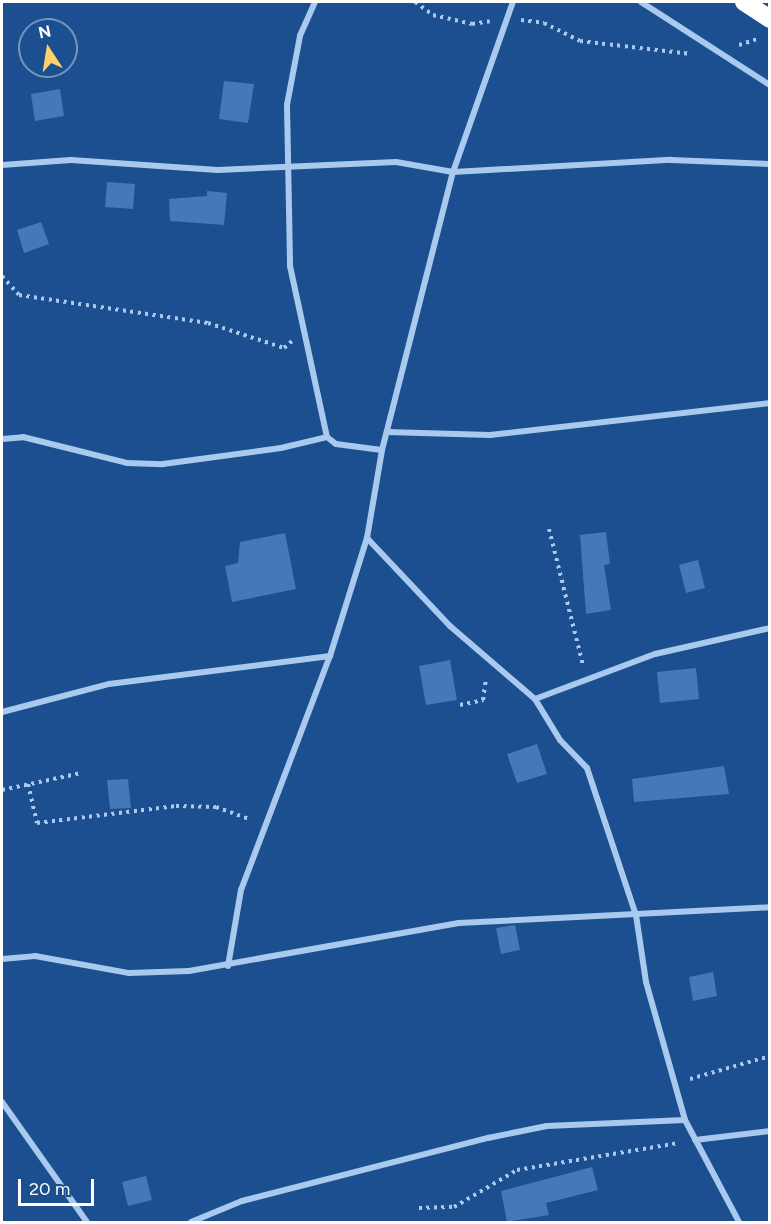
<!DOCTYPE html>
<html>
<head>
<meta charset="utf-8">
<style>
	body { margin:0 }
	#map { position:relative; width:771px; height:1224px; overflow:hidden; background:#1b4f8f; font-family:Figtree,sans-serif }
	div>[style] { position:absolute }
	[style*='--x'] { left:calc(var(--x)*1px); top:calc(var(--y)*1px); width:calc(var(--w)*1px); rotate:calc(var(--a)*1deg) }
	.building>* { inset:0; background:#4478b7 }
	.path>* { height:4px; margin-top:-2px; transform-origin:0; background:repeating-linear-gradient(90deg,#a9c9ee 0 3px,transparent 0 7.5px) }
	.street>* { height:6px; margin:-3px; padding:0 3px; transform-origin:3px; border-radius:3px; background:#a9c9ee }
	.highway>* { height:18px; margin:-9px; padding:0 9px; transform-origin:9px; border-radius:9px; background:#fff }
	span { translate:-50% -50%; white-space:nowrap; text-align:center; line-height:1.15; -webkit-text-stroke:4.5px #1b4f8f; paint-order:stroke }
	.frame { position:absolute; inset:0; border:3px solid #fff; pointer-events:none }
	.north { position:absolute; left:18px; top:18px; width:60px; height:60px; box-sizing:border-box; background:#1b4f8f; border:2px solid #7695bc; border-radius:50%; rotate:348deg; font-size:16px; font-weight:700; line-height:24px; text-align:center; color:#fff }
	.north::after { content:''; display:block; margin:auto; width:21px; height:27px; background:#ffd166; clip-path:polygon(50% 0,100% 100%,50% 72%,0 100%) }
	.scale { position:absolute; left:18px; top:1179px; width:76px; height:27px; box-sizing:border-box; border:3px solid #fff; border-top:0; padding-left:8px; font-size:18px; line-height:21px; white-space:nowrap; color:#fff; -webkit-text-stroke:4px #1b4f8f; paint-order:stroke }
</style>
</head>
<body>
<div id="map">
	<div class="building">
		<div style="clip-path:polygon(224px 81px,254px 84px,248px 123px,219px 119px)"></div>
		<div style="clip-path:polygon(60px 89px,64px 116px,35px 121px,31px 94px)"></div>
		<div style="clip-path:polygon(107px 182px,135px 184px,133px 209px,105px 207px)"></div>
		<div style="clip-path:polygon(207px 191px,227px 193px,224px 225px,170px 221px,169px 199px,207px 196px)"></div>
		<div style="clip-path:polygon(41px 222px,49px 244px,24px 253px,17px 230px)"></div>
		<div style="clip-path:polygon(606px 532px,610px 564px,604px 565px,611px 610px,586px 614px,580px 535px)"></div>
		<div style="clip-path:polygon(285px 533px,296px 589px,232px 602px,225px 566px,238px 563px,240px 542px)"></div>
		<div style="clip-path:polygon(698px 560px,705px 588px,686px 593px,679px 565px)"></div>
		<div style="clip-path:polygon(450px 660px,457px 700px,426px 705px,419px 666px)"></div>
		<div style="clip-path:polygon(696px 668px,699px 699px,660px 703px,657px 672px)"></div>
		<div style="clip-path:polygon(537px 744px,547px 774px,517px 783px,507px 754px)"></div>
		<div style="clip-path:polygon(724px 766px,729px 794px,634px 802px,632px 779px)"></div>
		<div style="clip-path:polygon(128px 779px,131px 808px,110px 809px,107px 780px)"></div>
		<div style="clip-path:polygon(515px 925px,520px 950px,501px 954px,496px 928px)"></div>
		<div style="clip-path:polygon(713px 972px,717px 996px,693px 1001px,689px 977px)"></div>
		<div style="clip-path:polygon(592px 1167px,598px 1190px,546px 1203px,549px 1215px,507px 1222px,501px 1191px)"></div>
		<div style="clip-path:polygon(146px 1176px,152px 1200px,128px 1206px,122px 1182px)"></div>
	</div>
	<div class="path">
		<div style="--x:415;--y:2;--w:22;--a:36"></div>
		<div style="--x:433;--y:15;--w:40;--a:13"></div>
		<div style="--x:472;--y:24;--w:18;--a:-9"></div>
		<div style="--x:521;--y:20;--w:23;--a:7"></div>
		<div style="--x:544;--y:23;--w:40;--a:26.6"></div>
		<div style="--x:580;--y:41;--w:112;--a:6.7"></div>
		<div style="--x:739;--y:45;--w:22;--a:-18"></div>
		<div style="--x:2;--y:276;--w:25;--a:48"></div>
		<div style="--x:19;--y:295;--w:191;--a:8.4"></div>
		<div style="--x:208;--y:323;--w:80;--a:18.2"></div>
		<div style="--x:284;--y:348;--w:11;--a:-41"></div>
		<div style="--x:549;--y:529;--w:140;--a:76"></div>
		<div style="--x:460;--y:705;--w:24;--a:-12"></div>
		<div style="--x:483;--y:700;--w:21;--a:-82"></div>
		<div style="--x:28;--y:784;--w:40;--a:77"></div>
		<div style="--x:37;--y:823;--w:140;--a:-7"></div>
		<div style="--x:176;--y:806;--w:40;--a:1.4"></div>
		<div style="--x:216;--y:807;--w:37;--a:20"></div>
		<div style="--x:2;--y:790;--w:81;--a:-12.1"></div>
		<div style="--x:690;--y:1079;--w:83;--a:-16"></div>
		<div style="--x:419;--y:1208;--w:35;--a:-2"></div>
		<div style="--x:454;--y:1207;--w:73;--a:-30.4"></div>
		<div style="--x:517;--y:1170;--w:164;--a:-9.5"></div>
	</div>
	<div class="street">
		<div style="--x:315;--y:2;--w:37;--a:114"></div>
		<div style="--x:300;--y:36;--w:70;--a:100.7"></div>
		<div style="--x:287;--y:105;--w:161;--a:88.9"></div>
		<div style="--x:290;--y:266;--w:175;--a:77.8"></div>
		<div style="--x:327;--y:437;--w:11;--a:38"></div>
		<div style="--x:336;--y:444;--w:46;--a:7.4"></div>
		<div style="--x:641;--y:2;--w:153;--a:32.8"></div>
		<div style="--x:2;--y:165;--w:69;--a:-4.1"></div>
		<div style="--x:71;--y:160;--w:147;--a:3.9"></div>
		<div style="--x:218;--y:170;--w:178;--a:-2.6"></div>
		<div style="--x:396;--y:162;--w:58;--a:10"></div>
		<div style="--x:453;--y:172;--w:218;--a:-3.2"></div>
		<div style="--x:671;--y:160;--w:99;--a:2.3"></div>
		<div style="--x:387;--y:432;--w:103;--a:1.7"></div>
		<div style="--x:490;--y:435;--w:282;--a:-6.5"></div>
		<div style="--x:2;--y:439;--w:21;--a:-5"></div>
		<div style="--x:23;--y:437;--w:107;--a:14"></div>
		<div style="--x:127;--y:463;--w:36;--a:2"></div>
		<div style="--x:163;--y:464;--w:119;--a:-7.7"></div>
		<div style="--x:281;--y:448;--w:47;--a:-13.4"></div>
		<div style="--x:367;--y:538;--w:121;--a:46.7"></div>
		<div style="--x:450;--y:626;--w:112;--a:40.7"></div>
		<div style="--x:535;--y:699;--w:48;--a:58.6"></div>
		<div style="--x:560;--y:740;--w:39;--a:46"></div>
		<div style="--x:587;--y:768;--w:155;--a:71.6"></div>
		<div style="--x:636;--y:915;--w:68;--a:81.5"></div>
		<div style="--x:646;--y:982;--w:143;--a:74.2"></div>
		<div style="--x:685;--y:1120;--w:115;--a:62.1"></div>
		<div style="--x:535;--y:699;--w:128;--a:-20.6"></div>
		<div style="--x:655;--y:654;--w:118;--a:-12.7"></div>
		<div style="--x:2;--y:712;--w:111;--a:-14.7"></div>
		<div style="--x:109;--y:684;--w:223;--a:-7.2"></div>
		<div style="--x:2;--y:959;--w:33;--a:-5"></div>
		<div style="--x:35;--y:956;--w:96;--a:10.3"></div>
		<div style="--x:129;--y:973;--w:60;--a:-1.9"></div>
		<div style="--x:189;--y:971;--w:274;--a:-10.1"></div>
		<div style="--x:459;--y:923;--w:311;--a:-2.9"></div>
		<div style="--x:228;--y:966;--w:77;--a:-80.3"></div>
		<div style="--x:241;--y:890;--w:250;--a:-69.2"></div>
		<div style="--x:330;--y:656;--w:124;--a:-72.6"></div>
		<div style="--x:367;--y:538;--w:89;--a:-80.3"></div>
		<div style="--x:382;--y:450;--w:287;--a:-75.7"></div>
		<div style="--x:453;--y:172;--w:180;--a:-70.6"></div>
		<div style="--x:2;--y:1102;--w:147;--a:54.7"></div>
		<div style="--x:695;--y:1140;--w:76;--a:-6.8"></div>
		<div style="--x:191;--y:1222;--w:55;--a:-22.4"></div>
		<div style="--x:242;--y:1201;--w:254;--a:-14.4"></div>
		<div style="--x:488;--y:1138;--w:60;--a:-11.5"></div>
		<div style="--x:547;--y:1126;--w:138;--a:-2.5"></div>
	</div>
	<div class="highway">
		<div style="--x:744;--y:2;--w:31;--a:33"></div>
	</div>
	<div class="frame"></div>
	<div class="north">N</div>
	<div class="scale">20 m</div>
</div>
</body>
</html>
